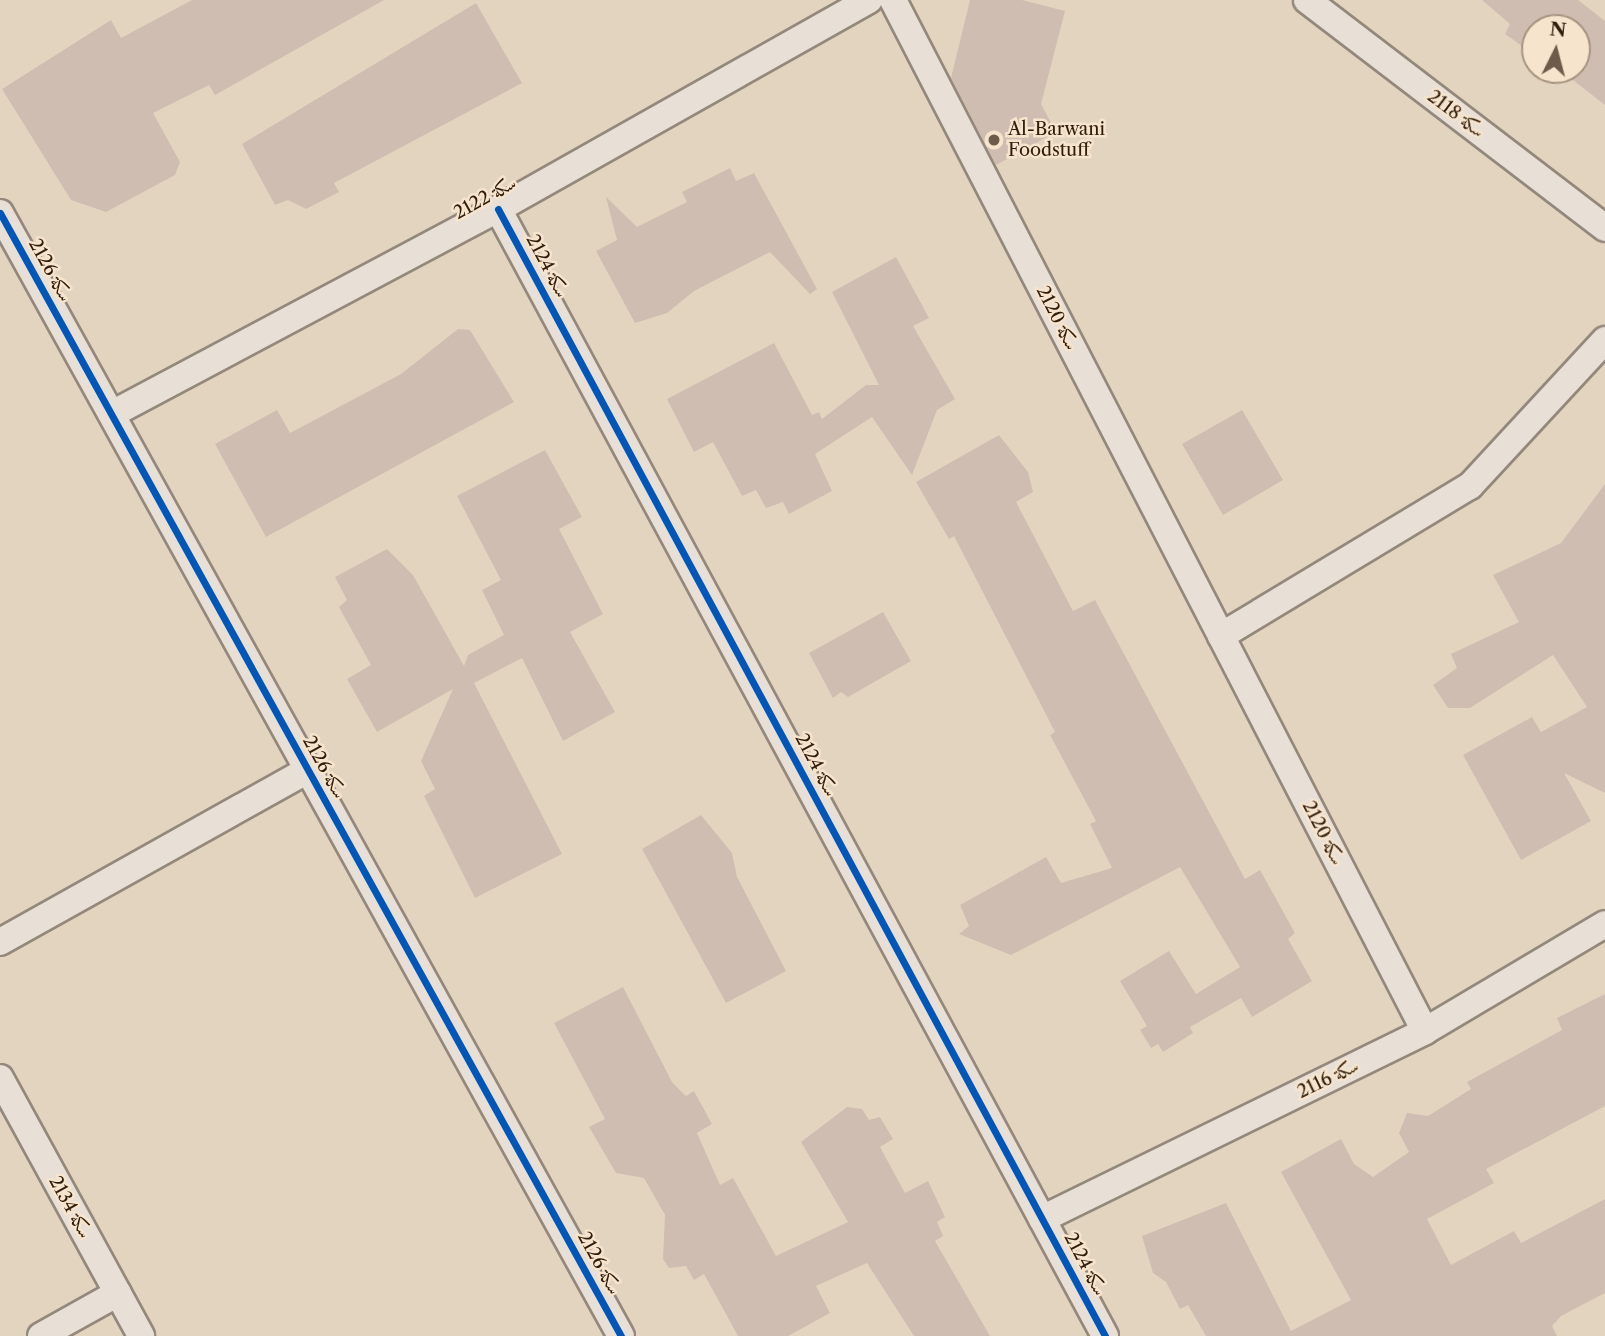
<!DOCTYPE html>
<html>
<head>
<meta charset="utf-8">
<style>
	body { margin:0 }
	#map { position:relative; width:1605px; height:1336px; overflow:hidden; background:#e3d4c0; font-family:"Libre Caslon Text",Amiri,serif }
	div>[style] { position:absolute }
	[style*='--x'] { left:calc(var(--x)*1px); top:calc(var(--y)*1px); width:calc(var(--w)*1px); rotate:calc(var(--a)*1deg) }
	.building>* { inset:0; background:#d0bdb1 }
	.roads { filter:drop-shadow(2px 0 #93887b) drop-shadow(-2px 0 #93887b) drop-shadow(0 2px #93887b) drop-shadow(0 -2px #93887b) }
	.street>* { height:26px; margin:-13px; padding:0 13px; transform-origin:13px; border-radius:13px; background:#e8e0d6 }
	.cycleway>* { height:7px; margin:-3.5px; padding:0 3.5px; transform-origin:3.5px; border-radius:3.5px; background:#0057b8 }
	.dots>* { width:19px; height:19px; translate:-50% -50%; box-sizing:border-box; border:4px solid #f6e4cd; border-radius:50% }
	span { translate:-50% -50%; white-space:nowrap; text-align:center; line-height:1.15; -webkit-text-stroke:5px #f6e4cd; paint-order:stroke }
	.street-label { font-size:18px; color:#2f1c0a }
	.poi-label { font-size:18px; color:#2f1c0a }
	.left { translate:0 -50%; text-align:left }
	.north { position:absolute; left:1521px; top:14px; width:70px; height:70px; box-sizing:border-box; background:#f6e4cd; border:2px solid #a6947f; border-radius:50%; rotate:6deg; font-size:19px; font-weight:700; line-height:28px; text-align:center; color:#2f1c0a }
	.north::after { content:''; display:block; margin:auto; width:24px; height:32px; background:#6e5c4a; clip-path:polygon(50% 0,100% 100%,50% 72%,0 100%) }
</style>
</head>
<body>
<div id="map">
	<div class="building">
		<div style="clip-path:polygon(192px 0,384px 0,215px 95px,209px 85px,153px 113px,180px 162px,175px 175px,106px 212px,71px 200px,2px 89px,111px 20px,121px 38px)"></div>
		<div style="clip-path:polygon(970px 0,1022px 0,1065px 11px,1041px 104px,1056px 132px,996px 165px,951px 78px)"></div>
		<div style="clip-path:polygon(1482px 0,1578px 0,1605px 21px,1605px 105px,1560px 70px,1577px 70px,1577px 28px,1535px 28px,1535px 55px,1505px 34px,1510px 24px)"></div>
		<div style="clip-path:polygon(476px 3px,522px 83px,334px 183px,339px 192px,306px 209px,288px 200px,275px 205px,242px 144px)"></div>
		<div style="clip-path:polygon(730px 168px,736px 181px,754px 173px,817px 289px,810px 294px,770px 252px,694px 291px,667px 313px,635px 323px,596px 251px,617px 240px,606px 197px,637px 227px,687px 202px,682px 192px)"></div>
		<div style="clip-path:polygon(896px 257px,929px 318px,913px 326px,955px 399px,937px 410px,912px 475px,872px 417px,815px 454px,832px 491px,789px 514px,783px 502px,766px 508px,756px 490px,742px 496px,713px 442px,694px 452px,667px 399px,774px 343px,812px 415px,819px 412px,822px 419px,866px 385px,879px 385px,832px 292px)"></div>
		<div style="clip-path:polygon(458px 329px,470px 330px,514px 402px,266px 537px,215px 444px,277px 410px,290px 433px,401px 374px)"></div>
		<div style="clip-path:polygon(1242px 410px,1283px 480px,1223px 515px,1182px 444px)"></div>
		<div style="clip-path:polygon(999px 435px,1028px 472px,1033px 492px,1016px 502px,1073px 611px,1095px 600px,1245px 879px,1260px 870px,1295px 933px,1288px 939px,1312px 981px,1252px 1017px,1241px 998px,1190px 1027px,1193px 1033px,1163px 1052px,1158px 1044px,1151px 1048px,1140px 1030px,1147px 1026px,1120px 981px,1169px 951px,1196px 994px,1240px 967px,1180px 867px,1011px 955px,959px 934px,969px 926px,960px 905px,1046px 857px,1061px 883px,1112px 868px,1090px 824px,1096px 821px,1050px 735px,1055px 732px,954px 536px,949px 539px,916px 482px)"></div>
		<div style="clip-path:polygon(545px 450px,582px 517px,559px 529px,603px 614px,570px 632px,615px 712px,563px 741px,522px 658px,474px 683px,562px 854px,475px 898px,424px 796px,435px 789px,421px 761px,453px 689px,377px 732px,347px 679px,371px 665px,339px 607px,347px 600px,335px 577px,387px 549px,413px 575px,464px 666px,468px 655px,504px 635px,482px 590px,501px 580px,457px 496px)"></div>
		<div style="clip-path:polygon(1605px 484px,1605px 793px,1564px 773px,1591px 821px,1521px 860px,1463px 755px,1532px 717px,1541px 732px,1587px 707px,1553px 655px,1470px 708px,1448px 708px,1433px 685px,1457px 668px,1451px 654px,1519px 622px,1493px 575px,1561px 543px)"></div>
		<div style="clip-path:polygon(883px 612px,911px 661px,848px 697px,841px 692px,833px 698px,809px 653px)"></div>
		<div style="clip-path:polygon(701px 815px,732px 853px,737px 877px,786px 971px,726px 1003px,642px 849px)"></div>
		<div style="clip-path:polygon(623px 987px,672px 1082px,686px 1096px,694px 1091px,712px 1124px,697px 1133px,720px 1185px,733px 1178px,776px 1256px,848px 1222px,801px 1142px,847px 1107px,862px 1109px,869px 1120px,880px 1117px,893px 1139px,880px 1147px,905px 1193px,928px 1181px,945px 1217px,937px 1222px,943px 1236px,935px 1241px,990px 1336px,914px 1336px,867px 1263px,816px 1286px,830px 1313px,788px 1336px,738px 1336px,704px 1274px,694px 1280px,686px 1266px,669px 1268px,663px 1259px,665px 1215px,644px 1178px,616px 1173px,589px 1127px,605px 1119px,554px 1023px)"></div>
		<div style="clip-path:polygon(1605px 994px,1605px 1106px,1486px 1169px,1494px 1183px,1427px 1219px,1451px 1265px,1514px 1231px,1521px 1243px,1605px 1199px,1605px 1293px,1561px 1316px,1552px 1326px,1557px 1336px,1206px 1336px,1188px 1305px,1180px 1309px,1166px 1282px,1153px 1273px,1142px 1236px,1226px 1203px,1291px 1331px,1351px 1300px,1281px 1172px,1341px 1139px,1354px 1164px,1373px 1177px,1409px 1152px,1399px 1133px,1407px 1113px,1428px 1116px,1471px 1089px,1467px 1082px,1562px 1030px,1557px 1018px)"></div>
	</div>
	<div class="roads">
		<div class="street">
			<div style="--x:893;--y:0;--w:1160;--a:62.71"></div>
			<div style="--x:1307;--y:0;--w:375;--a:37.4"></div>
			<div style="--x:498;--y:209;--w:1280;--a:61.69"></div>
			<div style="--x:0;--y:213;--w:1283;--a:61.06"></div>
			<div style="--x:112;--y:414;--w:437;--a:-28"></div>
			<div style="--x:498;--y:209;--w:426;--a:-29.4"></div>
			<div style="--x:1221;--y:636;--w:291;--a:-31.1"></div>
			<div style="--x:1470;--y:486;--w:199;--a:-47.2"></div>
			<div style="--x:0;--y:942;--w:353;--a:-29.2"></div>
			<div style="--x:0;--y:1078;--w:294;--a:61.3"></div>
			<div style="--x:1042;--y:1219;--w:427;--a:-26.1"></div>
			<div style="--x:1425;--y:1031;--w:209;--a:-30.7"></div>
			<div style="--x:41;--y:1336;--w:88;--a:-29.2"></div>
		</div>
	</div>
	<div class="cycleway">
		<div style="--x:498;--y:209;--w:1280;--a:61.69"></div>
		<div style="--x:0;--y:213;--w:1283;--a:61.06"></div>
	</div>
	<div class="dots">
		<div style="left:994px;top:140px;background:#6e5c4a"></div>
	</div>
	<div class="street-label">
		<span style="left:1456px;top:114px;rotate:37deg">سكة 2118</span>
		<span style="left:485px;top:198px;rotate:-29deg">سكة 2122</span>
		<span style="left:547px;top:266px;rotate:62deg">سكة 2124</span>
		<span style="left:50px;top:270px;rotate:61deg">سكة 2126</span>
		<span style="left:1057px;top:318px;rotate:63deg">سكة 2120</span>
		<span style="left:816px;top:765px;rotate:62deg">سكة 2124</span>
		<span style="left:324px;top:767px;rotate:61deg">سكة 2126</span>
		<span style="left:1323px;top:833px;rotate:63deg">سكة 2120</span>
		<span style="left:1328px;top:1079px;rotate:-26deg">سكة 2116</span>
		<span style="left:70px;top:1207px;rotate:61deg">سكة 2134</span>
		<span style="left:599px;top:1263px;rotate:61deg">سكة 2126</span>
		<span style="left:1085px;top:1264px;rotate:62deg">سكة 2124</span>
	</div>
	<div class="poi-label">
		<span class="left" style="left:1008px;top:140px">Al-Barwani<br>Foodstuff</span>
	</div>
	<div class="north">N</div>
</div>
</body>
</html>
